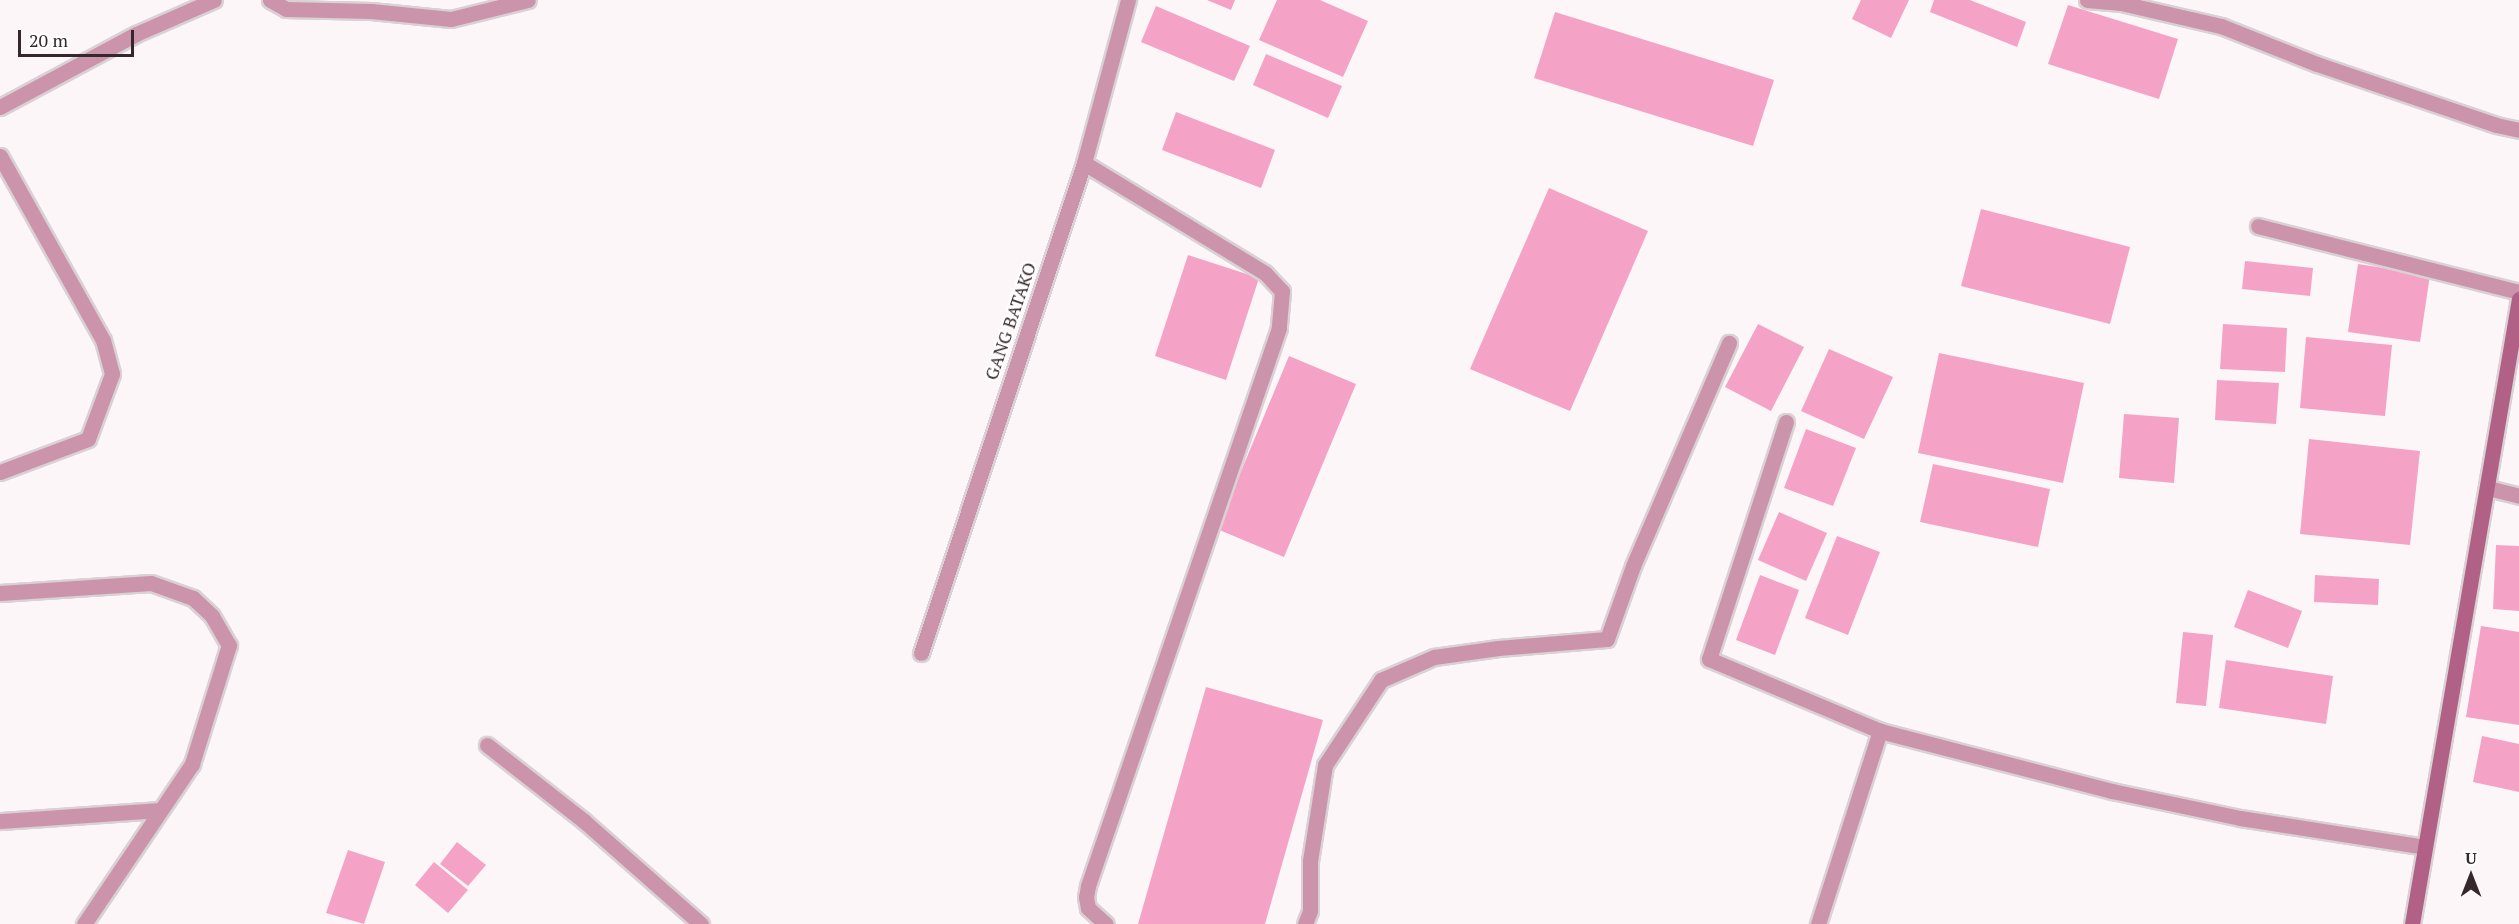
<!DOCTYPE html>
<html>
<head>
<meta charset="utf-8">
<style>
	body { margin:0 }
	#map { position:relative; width:2519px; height:924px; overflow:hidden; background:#fdf6f9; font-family:"PT Serif",serif }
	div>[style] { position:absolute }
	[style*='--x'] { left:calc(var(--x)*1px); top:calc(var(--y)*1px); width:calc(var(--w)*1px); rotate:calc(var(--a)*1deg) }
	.building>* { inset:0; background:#f4a3c6 }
	.roads { filter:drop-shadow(2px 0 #d9d1d4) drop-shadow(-2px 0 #d9d1d4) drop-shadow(0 2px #d9d1d4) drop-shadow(0 -2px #d9d1d4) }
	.lane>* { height:15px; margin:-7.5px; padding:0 7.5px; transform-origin:7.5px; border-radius:7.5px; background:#cc94ab }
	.street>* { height:15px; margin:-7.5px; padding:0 7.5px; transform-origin:7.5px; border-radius:7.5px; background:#cc94ab }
	.secondary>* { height:15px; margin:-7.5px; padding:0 7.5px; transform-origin:7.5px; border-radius:7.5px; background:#b16186 }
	span { translate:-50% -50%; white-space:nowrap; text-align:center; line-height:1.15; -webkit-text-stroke:4.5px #fff; paint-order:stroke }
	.street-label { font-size:18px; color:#35282d }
	.north { position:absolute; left:2441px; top:846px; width:60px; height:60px; -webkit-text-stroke:4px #fff; paint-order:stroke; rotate:0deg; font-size:16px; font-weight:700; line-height:24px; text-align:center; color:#35282d }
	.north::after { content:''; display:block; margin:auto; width:21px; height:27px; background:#35282d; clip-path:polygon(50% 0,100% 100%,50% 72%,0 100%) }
	.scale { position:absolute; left:18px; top:30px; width:116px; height:27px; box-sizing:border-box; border:3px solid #35282d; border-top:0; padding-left:8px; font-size:18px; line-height:21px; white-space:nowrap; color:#35282d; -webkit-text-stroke:4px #fff; paint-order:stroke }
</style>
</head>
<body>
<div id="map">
	<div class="building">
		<div style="clip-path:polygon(1207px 0,1235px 0,1231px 10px)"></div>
		<div style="clip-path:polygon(1277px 0,1320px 0,1368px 21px,1343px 77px,1259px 40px)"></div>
		<div style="clip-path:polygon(1861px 0,1909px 0,1891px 38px,1852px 19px)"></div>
		<div style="clip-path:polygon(1934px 0,1970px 0,2026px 22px,2017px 47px,1930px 12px)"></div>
		<div style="clip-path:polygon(2068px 5px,2178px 39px,2159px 99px,2048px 64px)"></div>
		<div style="clip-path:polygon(1156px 6px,1250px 46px,1234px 81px,1141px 42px)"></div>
		<div style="clip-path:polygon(1555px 12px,1774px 80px,1753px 146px,1534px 78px)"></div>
		<div style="clip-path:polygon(1266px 54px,1342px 86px,1328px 118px,1253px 85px)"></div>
		<div style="clip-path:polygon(1176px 112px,1275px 150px,1261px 188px,1162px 150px)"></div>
		<div style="clip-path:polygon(1549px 188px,1648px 231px,1570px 411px,1470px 369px)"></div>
		<div style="clip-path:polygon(1981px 209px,2130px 247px,2110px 324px,1961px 286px)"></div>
		<div style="clip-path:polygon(1188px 255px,1259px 278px,1226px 380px,1155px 356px)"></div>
		<div style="clip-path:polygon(2245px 261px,2313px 268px,2310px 296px,2242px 289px)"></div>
		<div style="clip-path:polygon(2358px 264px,2430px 275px,2420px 342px,2348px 332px)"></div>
		<div style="clip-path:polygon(1758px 324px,1804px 347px,1771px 411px,1725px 387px)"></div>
		<div style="clip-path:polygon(2223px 324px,2287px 328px,2285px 372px,2220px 369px)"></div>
		<div style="clip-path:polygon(2306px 337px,2392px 345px,2385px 416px,2300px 408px)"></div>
		<div style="clip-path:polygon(1829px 349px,1893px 377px,1864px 439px,1801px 411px)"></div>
		<div style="clip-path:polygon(1939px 353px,2084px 383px,2063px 483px,1918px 453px)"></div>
		<div style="clip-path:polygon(1289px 356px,1356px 384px,1284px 557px,1217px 529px)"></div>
		<div style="clip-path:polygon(2217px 380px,2279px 383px,2276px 424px,2215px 420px)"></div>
		<div style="clip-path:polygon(2124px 414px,2179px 418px,2174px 483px,2119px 478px)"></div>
		<div style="clip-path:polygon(1806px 429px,1856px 448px,1833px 506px,1784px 488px)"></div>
		<div style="clip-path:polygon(2309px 439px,2420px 451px,2410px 545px,2300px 534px)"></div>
		<div style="clip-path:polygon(1933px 464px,2050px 489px,2038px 547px,1920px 522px)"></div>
		<div style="clip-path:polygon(1779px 512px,1827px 533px,1806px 581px,1758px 560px)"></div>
		<div style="clip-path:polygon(1837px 536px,1880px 552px,1848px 635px,1805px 618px)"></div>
		<div style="clip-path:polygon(2496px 545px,2519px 546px,2519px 611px,2493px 609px)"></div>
		<div style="clip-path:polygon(1760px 575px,1799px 590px,1775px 655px,1736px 640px)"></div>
		<div style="clip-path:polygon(2315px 575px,2379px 579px,2378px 605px,2314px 602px)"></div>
		<div style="clip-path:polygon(2248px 590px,2302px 611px,2288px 648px,2234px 627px)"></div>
		<div style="clip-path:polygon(2481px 626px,2519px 632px,2519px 725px,2466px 717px)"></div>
		<div style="clip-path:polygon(2183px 632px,2213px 635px,2206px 706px,2176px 703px)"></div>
		<div style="clip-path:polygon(2226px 660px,2333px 676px,2326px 724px,2219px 708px)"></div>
		<div style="clip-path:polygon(1206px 687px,1323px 720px,1265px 924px,1138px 924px)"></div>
		<div style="clip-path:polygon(2482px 736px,2519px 744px,2519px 792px,2473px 782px)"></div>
		<div style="clip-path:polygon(457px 842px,486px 865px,468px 886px,440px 864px)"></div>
		<div style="clip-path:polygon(348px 850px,385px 862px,364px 924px,326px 913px)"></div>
		<div style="clip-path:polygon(434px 862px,468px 890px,448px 913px,415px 885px)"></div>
	</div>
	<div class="roads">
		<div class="lane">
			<div style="--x:270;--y:0;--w:18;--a:29"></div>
			<div style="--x:286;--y:9;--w:85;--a:1.3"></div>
			<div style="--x:371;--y:11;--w:80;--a:5.7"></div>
			<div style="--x:451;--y:19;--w:79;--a:-13.9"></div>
			<div style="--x:0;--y:107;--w:154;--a:-28.2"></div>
			<div style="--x:136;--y:34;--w:85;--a:-23.6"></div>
			<div style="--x:1305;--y:924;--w:14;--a:-69"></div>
			<div style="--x:1310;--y:911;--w:50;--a:-90"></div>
			<div style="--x:1310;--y:861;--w:97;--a:-81.1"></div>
			<div style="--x:1325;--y:765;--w:102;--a:-56.6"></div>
			<div style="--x:1381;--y:680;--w:58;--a:-23.5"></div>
			<div style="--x:1434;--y:657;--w:65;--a:-8"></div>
			<div style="--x:1498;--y:648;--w:109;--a:-4.7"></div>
			<div style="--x:1607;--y:639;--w:77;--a:-70.4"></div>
			<div style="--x:1633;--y:566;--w:243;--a:-66.7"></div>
			<div style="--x:1818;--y:924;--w:203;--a:-72.2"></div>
		</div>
		<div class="street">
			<div style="--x:2087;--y:0;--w:34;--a:5"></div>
			<div style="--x:2121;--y:3;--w:103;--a:13"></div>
			<div style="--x:2221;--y:26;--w:103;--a:21.6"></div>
			<div style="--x:2317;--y:64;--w:189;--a:18.8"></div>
			<div style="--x:2496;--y:125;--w:24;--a:12"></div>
			<div style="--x:0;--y:156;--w:211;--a:60.8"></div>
			<div style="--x:103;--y:340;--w:35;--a:75"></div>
			<div style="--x:112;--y:374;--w:69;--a:110.3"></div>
			<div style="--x:88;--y:439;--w:94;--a:159.4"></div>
			<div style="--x:1084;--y:163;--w:212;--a:31.3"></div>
			<div style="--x:1265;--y:273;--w:25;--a:47"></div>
			<div style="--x:1282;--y:291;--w:37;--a:95"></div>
			<div style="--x:1279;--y:328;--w:590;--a:108.9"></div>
			<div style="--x:1088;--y:886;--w:11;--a:100"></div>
			<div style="--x:1086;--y:897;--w:11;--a:80"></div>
			<div style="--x:1088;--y:908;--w:24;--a:42"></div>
			<div style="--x:2258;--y:226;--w:269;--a:14.2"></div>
			<div style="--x:1786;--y:422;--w:249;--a:108"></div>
			<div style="--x:1709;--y:659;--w:186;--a:22.8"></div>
			<div style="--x:1880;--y:731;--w:240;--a:14.5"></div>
			<div style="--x:2112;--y:791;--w:131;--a:11.9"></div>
			<div style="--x:2240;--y:818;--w:187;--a:8.9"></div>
			<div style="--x:2488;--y:488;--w:32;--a:14"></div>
			<div style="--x:0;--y:593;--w:151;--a:-3.8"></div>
			<div style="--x:151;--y:583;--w:45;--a:19.7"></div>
			<div style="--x:193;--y:598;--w:26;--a:43"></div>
			<div style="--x:212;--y:616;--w:34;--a:60"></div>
			<div style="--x:229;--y:645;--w:125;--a:107.3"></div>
			<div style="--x:192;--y:764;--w:193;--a:124"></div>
			<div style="--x:921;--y:653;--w:516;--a:-71.6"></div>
			<div style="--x:1084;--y:163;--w:169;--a:-74.9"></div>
			<div style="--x:487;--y:745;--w:123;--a:38.1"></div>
			<div style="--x:584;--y:821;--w:156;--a:41.4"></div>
			<div style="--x:0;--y:821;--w:160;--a:-3.9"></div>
		</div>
		<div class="secondary">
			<div style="--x:2412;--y:924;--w:634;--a:-80.29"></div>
		</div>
	</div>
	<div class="street-label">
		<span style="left:1010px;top:321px;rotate:-71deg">GANG BATAKO</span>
	</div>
	<div class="north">U</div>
	<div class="scale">20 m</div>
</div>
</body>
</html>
